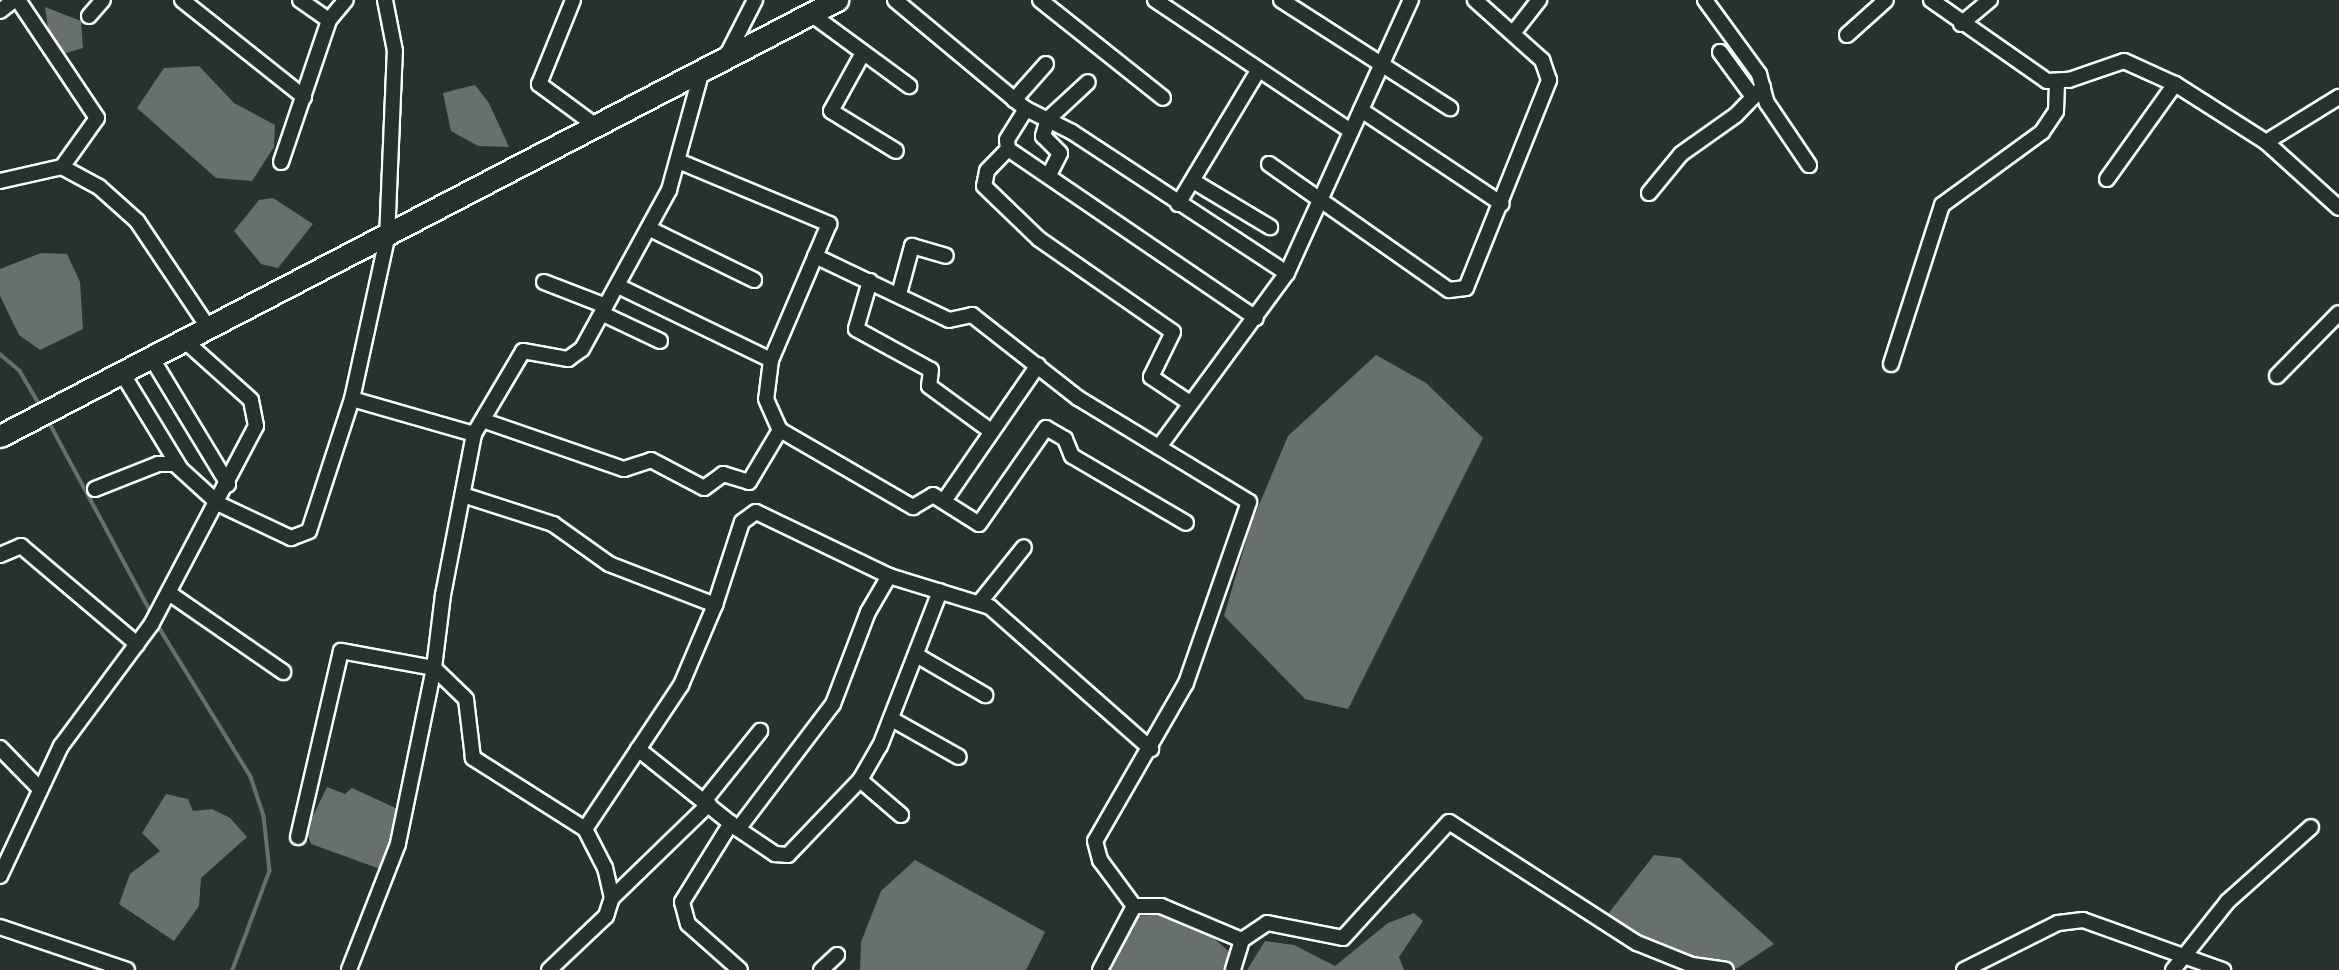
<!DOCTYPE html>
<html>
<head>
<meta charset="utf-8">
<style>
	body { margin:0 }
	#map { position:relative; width:2339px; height:970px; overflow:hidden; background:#26332d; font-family:Caveat,sans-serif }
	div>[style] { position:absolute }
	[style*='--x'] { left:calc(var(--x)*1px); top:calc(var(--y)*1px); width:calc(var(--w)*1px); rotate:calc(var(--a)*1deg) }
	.water>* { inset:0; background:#67706c }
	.stream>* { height:3.5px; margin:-1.75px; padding:0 1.75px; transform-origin:1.75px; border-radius:1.75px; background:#67706c }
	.roads { filter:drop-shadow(2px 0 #fff) drop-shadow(-2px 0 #fff) drop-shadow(0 2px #fff) drop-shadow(0 -2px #fff) }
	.minor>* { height:14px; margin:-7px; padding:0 7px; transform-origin:7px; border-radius:7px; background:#26332d }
	.secondary>* { height:21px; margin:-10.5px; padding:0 10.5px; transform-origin:10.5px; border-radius:10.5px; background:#26332d }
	span { translate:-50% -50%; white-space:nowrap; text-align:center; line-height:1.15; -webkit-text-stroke:5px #26332d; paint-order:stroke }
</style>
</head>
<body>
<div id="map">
	<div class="water">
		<div style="clip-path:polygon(45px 7px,81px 21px,83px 48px,52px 57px)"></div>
		<div style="clip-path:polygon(199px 66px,234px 103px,275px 125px,274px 147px,252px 181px,216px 178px,137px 108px,164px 68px)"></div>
		<div style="clip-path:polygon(475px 85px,489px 103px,509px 147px,478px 146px,451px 131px,443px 93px)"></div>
		<div style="clip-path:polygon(273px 198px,313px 224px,278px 268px,261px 264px,234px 231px,259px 200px)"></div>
		<div style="clip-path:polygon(41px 253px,67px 254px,80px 282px,83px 329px,40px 350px,19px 335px,0 296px,0 269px)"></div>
		<div style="clip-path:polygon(1376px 355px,1426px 383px,1483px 438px,1348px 709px,1305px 699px,1224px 616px,1251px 524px,1288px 436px)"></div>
		<div style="clip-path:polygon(327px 787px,345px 794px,352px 788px,402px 811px,383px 870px,311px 844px,306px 830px)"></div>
		<div style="clip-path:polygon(166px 794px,188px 799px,193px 811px,212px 809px,230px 818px,247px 837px,201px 878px,199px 906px,174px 941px,119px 904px,130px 874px,160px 851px,142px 833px)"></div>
		<div style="clip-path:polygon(1654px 855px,1680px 858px,1774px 944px,1736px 969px,1669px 956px,1608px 914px)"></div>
		<div style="clip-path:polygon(915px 860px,1045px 932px,1026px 970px,860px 970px,861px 942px,881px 891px)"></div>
		<div style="clip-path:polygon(1169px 913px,1201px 927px,1233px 955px,1229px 970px,1105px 970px,1138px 916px)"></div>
		<div style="clip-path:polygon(1414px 913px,1423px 921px,1399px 957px,1404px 970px,1247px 970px,1265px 941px,1294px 945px,1335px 966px,1388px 923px)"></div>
	</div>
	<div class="stream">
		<div style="--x:0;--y:354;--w:26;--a:40"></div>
		<div style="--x:20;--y:371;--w:42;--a:59.7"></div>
		<div style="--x:48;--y:420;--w:220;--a:61.8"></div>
		<div style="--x:157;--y:624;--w:180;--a:58.4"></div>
		<div style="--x:251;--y:777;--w:41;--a:71.6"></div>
		<div style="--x:264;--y:816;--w:55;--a:83.8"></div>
		<div style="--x:270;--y:871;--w:106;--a:110.5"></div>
	</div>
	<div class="roads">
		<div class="minor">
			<div style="--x:18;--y:0;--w:142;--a:56.2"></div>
			<div style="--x:97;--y:118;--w:60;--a:125.5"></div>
			<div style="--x:182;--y:0;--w:156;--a:38.5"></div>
			<div style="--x:300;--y:0;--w:35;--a:35"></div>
			<div style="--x:573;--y:0;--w:91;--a:112"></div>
			<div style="--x:539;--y:84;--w:71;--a:36.4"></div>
			<div style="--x:895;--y:0;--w:170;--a:39.8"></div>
			<div style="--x:1026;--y:109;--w:51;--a:26.6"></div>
			<div style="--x:1072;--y:132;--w:257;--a:33.3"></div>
			<div style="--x:1040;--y:0;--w:157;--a:38.5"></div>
			<div style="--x:1155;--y:0;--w:236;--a:33.8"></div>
			<div style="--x:1281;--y:0;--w:201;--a:32.6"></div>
			<div style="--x:1705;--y:0;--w:92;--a:53.9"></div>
			<div style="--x:1759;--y:74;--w:30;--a:75"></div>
			<div style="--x:1767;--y:103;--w:75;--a:55.9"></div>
			<div style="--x:1931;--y:0;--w:141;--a:34.9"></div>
			<div style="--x:2047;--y:81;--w:22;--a:-3"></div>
			<div style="--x:2069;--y:80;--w:58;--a:-19.1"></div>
			<div style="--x:2124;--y:61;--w:56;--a:24.3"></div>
			<div style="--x:2175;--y:84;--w:108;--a:32.5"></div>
			<div style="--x:2266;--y:142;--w:98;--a:42.1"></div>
			<div style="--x:0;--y:11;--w:18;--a:-38"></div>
			<div style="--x:811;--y:14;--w:122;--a:36.3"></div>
			<div style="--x:89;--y:16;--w:21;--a:-49"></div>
			<div style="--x:1961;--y:24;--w:38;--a:-40"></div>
			<div style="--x:1514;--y:32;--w:41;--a:-52"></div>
			<div style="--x:1847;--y:35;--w:52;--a:-41.9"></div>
			<div style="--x:1720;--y:52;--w:56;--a:53.7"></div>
			<div style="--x:863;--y:53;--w:66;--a:118.9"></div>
			<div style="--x:831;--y:111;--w:76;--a:31.6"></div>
			<div style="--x:726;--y:57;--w:64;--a:-63"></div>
			<div style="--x:1014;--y:100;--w:48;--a:-48.4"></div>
			<div style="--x:1026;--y:109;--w:36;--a:122"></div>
			<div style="--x:1007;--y:140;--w:9;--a:84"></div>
			<div style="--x:1008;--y:149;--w:300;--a:34.3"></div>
			<div style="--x:1361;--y:110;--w:169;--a:33.7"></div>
			<div style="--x:2266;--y:142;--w:86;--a:-31.7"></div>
			<div style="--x:1008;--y:149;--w:30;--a:134"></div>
			<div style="--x:987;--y:171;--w:15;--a:101"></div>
			<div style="--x:984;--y:186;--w:76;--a:43.9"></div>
			<div style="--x:1039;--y:239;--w:163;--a:34.8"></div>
			<div style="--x:1173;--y:332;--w:50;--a:116.1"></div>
			<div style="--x:1151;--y:377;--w:47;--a:33.7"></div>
			<div style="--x:678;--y:161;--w:164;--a:22.6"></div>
			<div style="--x:829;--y:224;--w:148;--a:113.1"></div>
			<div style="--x:771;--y:360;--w:39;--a:97"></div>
			<div style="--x:766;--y:399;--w:34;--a:66"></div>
			<div style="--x:281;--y:162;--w:150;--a:-71.3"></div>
			<div style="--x:329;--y:20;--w:26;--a:-50"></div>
			<div style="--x:1269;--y:164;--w:220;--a:35"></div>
			<div style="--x:1449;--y:290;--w:17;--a:-7"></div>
			<div style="--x:1466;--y:288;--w:224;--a:-68.2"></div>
			<div style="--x:1549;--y:80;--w:21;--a:-109"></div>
			<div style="--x:1542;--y:60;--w:90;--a:-138.2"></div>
			<div style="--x:1050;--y:173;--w:22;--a:-63"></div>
			<div style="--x:1060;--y:153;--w:24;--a:-135"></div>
			<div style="--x:1043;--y:136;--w:18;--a:-74"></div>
			<div style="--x:1048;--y:119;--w:54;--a:-42.8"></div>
			<div style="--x:2107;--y:179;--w:117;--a:-54.4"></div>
			<div style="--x:0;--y:181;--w:64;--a:-12.7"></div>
			<div style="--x:62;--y:167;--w:42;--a:28.4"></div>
			<div style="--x:99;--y:187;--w:51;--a:41.8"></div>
			<div style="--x:137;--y:221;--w:128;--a:56.2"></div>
			<div style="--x:1193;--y:181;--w:90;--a:30.9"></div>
			<div style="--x:1649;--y:193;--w:50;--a:-50.6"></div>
			<div style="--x:1681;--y:154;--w:67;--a:-35.3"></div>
			<div style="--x:1736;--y:115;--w:39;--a:-46"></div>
			<div style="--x:1178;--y:204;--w:155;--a:-59"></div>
			<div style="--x:650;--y:229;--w:116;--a:26.1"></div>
			<div style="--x:815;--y:256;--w:148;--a:25.5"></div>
			<div style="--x:949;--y:320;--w:24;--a:-12"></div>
			<div style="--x:972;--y:315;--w:135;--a:38.1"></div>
			<div style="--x:1078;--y:398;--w:200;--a:31.3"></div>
			<div style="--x:1249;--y:502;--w:192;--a:109.2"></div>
			<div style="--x:1186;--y:683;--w:182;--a:119.9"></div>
			<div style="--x:1095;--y:841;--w:20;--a:75"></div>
			<div style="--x:1100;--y:860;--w:57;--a:53.5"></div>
			<div style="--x:870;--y:281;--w:50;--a:106.3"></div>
			<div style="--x:856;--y:329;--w:85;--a:28.7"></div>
			<div style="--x:931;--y:370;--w:16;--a:97"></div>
			<div style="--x:929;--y:386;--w:73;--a:36.1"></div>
			<div style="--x:544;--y:282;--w:66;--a:21.2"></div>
			<div style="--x:618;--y:286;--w:170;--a:25.8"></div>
			<div style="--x:899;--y:294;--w:50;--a:-74.8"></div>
			<div style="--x:912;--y:246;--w:35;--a:16"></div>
			<div style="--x:603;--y:314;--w:63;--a:25.3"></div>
			<div style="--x:151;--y:357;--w:149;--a:58.8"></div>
			<div style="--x:1891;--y:364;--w:167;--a:-72.2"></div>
			<div style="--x:1942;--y:205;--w:124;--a:-36.1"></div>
			<div style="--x:2042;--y:132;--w:25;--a:-56"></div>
			<div style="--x:2056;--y:111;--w:28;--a:-88"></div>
			<div style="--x:122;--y:373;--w:111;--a:58.6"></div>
			<div style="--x:2277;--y:376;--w:88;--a:-45.5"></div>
			<div style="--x:352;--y:399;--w:127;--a:16"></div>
			<div style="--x:485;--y:421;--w:147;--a:19.1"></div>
			<div style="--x:624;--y:469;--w:28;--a:-18"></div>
			<div style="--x:651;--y:460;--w:60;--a:27.8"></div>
			<div style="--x:704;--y:488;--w:24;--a:-36"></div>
			<div style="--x:723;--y:474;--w:27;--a:17"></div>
			<div style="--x:749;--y:482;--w:61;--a:-59.2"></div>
			<div style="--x:780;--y:430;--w:154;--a:30.1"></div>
			<div style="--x:913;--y:507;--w:23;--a:-31"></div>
			<div style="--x:933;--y:495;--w:54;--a:32.2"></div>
			<div style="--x:979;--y:524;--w:117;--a:-55.1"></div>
			<div style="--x:1046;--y:428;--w:22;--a:30"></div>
			<div style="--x:1065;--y:439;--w:18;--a:68"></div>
			<div style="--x:1072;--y:456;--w:132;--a:30.4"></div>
			<div style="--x:1159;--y:447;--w:216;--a:-53.7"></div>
			<div style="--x:1287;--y:273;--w:300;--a:-65.6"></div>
			<div style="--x:95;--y:489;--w:68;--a:-21.6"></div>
			<div style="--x:158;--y:464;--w:17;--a:0"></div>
			<div style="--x:175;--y:464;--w:59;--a:42.3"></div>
			<div style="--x:219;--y:504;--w:80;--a:25.3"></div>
			<div style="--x:291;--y:538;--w:19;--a:-21"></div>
			<div style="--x:309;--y:531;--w:139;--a:-72"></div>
			<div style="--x:352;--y:399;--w:164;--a:-77.7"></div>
			<div style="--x:387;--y:239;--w:188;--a:-87.6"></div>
			<div style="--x:395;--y:51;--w:52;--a:-101.1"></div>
			<div style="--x:463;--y:495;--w:95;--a:17.9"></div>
			<div style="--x:553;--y:524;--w:69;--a:35.5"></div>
			<div style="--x:609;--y:564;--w:114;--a:21.1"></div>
			<div style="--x:715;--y:605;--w:87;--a:-72"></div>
			<div style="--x:742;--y:522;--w:17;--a:-36"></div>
			<div style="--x:756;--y:512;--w:148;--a:25.7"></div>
			<div style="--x:889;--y:576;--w:106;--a:17.1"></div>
			<div style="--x:990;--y:607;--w:215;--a:41.4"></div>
			<div style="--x:944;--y:501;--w:165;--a:-55.3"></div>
			<div style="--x:0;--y:555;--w:23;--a:-23"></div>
			<div style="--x:21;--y:546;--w:152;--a:40.2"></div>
			<div style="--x:169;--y:593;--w:139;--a:34.7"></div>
			<div style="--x:980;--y:602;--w:70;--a:-51.3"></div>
			<div style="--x:918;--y:656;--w:78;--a:30.2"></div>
			<div style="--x:895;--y:721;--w:73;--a:29.4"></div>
			<div style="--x:0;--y:748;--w:57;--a:45.7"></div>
			<div style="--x:638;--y:749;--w:128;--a:38.7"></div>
			<div style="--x:738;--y:829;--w:45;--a:34"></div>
			<div style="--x:775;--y:854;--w:13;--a:4"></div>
			<div style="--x:788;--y:855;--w:104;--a:-46.2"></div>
			<div style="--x:860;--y:780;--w:39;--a:-60"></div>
			<div style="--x:880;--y:746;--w:166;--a:-68.8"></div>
			<div style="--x:860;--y:780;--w:54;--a:40.5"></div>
			<div style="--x:704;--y:801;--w:90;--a:-51.3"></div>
			<div style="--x:731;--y:823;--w:93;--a:121.8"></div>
			<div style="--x:682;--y:902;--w:23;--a:75"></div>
			<div style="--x:688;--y:924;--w:69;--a:41.5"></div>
			<div style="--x:585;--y:829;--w:133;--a:-147.6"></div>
			<div style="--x:473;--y:758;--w:59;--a:-96.8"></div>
			<div style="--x:466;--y:699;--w:45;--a:-135.9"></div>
			<div style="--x:434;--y:668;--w:74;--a:-83"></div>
			<div style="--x:443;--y:595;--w:164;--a:-79.1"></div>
			<div style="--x:474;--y:434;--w:96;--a:-59.4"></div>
			<div style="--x:523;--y:351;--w:46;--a:10.1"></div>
			<div style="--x:568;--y:359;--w:17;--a:-36"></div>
			<div style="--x:582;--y:349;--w:181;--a:-61.3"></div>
			<div style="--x:669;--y:190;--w:120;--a:-74.6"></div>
			<div style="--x:738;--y:829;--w:157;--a:-52.8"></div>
			<div style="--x:833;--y:704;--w:98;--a:-69.2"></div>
			<div style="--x:868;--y:612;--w:42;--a:-59.7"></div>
			<div style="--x:298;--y:837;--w:191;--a:-77"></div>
			<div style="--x:341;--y:651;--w:95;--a:10.4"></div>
			<div style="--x:434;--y:668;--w:180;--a:101.6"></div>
			<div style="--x:398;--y:844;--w:135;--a:111.3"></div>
			<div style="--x:0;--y:876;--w:144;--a:-64.9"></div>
			<div style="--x:61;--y:746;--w:151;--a:-53.4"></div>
			<div style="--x:151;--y:625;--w:225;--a:-62.2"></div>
			<div style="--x:256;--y:426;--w:26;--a:-101"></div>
			<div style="--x:251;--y:400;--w:90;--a:-138.2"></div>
			<div style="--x:612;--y:898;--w:135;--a:-44.1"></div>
			<div style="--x:0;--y:927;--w:134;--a:18.7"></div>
			<div style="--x:1242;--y:940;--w:30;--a:-34"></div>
			<div style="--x:1267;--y:923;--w:77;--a:11.2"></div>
			<div style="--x:1343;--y:938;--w:157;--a:-47.6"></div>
			<div style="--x:1449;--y:822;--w:224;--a:32.8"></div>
			<div style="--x:1637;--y:943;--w:59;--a:21.8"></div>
			<div style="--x:1692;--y:965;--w:34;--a:8"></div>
			<div style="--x:549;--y:970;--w:79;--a:-43.5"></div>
			<div style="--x:606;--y:916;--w:19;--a:-72"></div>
			<div style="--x:612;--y:898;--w:31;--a:-103"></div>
			<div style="--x:605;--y:868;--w:44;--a:-117.1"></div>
			<div style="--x:585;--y:829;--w:173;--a:-56.3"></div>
			<div style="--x:681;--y:685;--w:87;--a:-67"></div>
			<div style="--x:821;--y:970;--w:22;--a:-43"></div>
			<div style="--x:1100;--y:970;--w:72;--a:-62"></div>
			<div style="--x:1134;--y:906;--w:27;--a:0"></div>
			<div style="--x:1161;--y:906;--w:88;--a:22.8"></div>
			<div style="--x:1242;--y:940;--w:31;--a:107"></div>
			<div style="--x:1964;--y:970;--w:105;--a:-26.6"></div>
			<div style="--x:2058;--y:923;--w:25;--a:-7"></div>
			<div style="--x:2083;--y:920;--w:149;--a:19.7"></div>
			<div style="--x:2173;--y:970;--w:88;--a:-51.4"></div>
			<div style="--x:2228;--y:901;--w:111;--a:-41.7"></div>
		</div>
		<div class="secondary">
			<div style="--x:0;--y:436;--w:944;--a:-27.52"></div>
		</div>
	</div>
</div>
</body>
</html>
